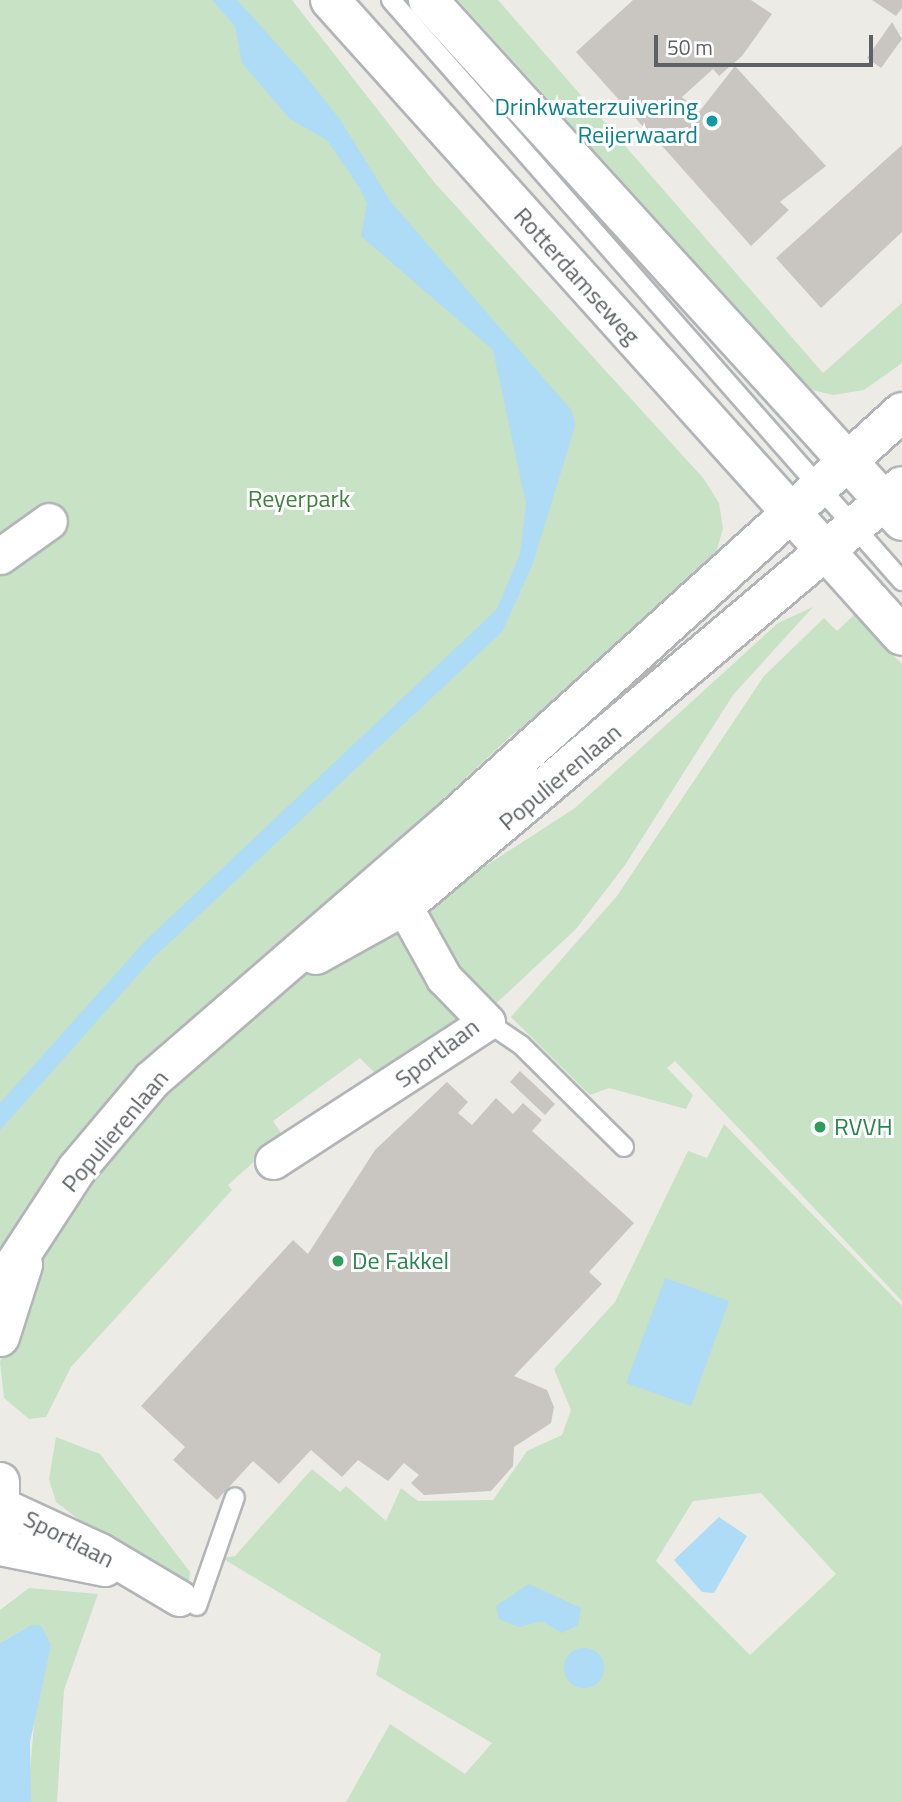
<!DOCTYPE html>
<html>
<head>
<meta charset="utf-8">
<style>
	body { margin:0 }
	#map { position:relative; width:902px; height:1802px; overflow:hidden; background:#edebe5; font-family:"Titillium Web",sans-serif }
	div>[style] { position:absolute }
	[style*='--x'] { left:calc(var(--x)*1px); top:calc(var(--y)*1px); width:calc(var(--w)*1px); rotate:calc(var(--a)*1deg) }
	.green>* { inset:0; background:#c7e2c4 }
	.water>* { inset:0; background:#aedbf5 }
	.round { border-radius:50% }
	.building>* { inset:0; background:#c9c6c2 }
	.roads { filter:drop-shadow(2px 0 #b2b5b8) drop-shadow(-2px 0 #b2b5b8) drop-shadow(0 2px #b2b5b8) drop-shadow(0 -2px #b2b5b8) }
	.lane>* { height:18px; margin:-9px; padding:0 9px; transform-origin:9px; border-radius:9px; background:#fff }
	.street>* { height:35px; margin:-17.5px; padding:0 17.5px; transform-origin:17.5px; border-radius:17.5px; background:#fff }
	.secondary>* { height:38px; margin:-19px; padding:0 19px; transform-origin:19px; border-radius:19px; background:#fff }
	.dots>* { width:19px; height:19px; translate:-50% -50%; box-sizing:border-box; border:4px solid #fff; border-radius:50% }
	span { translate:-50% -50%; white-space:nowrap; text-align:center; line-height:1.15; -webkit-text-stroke:6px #fff; paint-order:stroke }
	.culture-label { font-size:24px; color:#0d838f }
	.right { translate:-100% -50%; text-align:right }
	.street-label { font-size:24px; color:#5d6064 }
	.park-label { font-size:24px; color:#41803f }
	.leisure-label { font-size:24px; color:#27864d }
	.left { translate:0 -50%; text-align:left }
	.scale { position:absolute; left:654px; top:35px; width:219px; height:32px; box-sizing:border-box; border:4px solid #5d6064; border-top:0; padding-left:9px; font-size:21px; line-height:24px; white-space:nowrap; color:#5d6064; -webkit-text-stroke:5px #fff; paint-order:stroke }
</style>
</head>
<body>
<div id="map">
	<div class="green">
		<div style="clip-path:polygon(0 0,292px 0,434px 182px,704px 479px,719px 503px,723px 529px,715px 556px,560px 710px,514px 733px,445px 797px,416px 841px,318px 920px,0 1263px)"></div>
		<div style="clip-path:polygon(458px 0,498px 0,823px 373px,902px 303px,902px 363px,864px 390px,833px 395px,812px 390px)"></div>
		<div style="clip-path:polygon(813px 607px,733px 695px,625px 865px,576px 929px,490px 1009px,472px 994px,427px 920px,436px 898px,575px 808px,778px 623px)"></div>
		<div style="clip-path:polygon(854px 615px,902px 664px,902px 1301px,675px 1061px,667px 1068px,693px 1095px,686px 1109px,609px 1088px,590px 1095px,511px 1017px,617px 896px,764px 676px,824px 618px,837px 631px)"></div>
		<div style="clip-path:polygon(378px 929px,400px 931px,461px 1019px,377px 1075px,360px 1058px,273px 1121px,283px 1136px,228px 1185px,232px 1190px,71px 1367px,46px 1417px,29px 1419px,4px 1398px,0 1362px,39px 1258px,84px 1188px,167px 1089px,309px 969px)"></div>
		<div style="clip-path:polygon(evenodd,724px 1124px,902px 1306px,902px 1802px,346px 1802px,390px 1724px,465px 1774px,492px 1743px,376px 1675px,381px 1654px,222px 1558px,235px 1556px,312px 1469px,340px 1492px,346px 1486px,386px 1521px,401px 1488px,418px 1501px,493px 1500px,527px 1451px,562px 1435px,571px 1410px,554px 1369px,615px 1302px,688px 1151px,707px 1158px,724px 1124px,761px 1493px,836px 1574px,750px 1655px,656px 1561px,693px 1501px,761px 1493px)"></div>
		<div style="clip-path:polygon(56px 1437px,100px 1454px,190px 1572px,189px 1582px,117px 1549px,56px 1502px,49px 1479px)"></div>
		<div style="clip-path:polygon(29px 1588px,98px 1594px,64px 1690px,57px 1802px,31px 1802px,29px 1783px,36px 1701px,51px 1645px,31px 1625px,0 1643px,0 1610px)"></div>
	</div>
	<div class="water">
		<div style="clip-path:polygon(212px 0,237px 0,303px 73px,339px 118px,391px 202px,572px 411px,575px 426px,533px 563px,502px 632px,153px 958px,0 1130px,0 1103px,146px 940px,497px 609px,520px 554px,526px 504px,493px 350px,361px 236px,367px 203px,359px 187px,327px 140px,290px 119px,242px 63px,235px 26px)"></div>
		<div style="clip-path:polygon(665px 1278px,729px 1301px,691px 1406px,626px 1383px)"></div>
		<div style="clip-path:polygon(719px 1517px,747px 1536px,714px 1593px,702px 1592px,674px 1560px)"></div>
		<div style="clip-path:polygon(529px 1584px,581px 1608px,578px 1625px,562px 1633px,542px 1621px,519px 1627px,499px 1619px,496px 1606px)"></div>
		<div style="clip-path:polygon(31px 1625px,41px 1626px,51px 1645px,30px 1742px,31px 1802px,0 1802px,0 1643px)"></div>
		<div class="round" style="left:564px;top:1648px;width:40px;height:40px"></div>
	</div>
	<div class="building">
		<div style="clip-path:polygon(633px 0,751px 0,772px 14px,742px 56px,719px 76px,713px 69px,682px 97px,699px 112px,735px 66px,826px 166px,780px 202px,789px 210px,751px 246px,655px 138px,646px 139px,646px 130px,576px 52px)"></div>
		<div style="clip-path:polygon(872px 0,902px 0,902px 8px,896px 16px)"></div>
		<div style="clip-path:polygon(892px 22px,902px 39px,881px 68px,867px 58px)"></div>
		<div style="clip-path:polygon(902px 145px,902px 232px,821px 308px,776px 258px)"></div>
		<div style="clip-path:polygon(520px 1071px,555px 1104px,545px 1115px,510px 1082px)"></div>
		<div style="clip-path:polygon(447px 1082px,468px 1102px,458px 1113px,472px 1125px,496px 1098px,513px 1114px,523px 1103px,542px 1120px,532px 1131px,634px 1223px,589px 1272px,602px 1284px,514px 1376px,547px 1390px,554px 1407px,551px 1423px,514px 1447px,513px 1466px,491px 1491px,424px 1495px,411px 1483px,419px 1475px,404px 1463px,388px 1481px,358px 1460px,342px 1477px,311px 1450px,279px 1484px,253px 1461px,217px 1500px,173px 1460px,185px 1447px,141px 1406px,293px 1240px,308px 1254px,375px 1150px)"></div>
	</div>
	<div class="roads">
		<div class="lane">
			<div style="--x:391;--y:0;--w:774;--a:48.67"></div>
			<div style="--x:487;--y:1022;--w:41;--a:34.1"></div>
			<div style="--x:521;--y:1045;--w:145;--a:44.7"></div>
			<div style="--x:197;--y:1606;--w:115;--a:-70.8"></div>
		</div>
		<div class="street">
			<div style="--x:0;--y:556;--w:60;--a:-35.5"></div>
			<div style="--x:273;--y:1161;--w:255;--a:-33"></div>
			<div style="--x:487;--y:1022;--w:62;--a:-134.3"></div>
			<div style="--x:444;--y:978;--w:82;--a:-119.1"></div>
			<div style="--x:5;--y:1507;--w:105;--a:24.9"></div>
			<div style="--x:100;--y:1551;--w:92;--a:30.7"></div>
			<div style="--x:0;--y:1547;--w:107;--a:11.3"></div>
		</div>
		<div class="secondary">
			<div style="--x:330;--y:0;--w:855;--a:48.03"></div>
			<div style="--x:428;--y:0;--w:704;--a:47.7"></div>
			<div style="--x:316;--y:955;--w:101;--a:-29.1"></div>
			<div style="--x:404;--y:906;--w:651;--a:-40.14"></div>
			<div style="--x:0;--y:1287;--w:141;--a:-56.9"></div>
			<div style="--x:77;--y:1169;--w:116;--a:-49.9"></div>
			<div style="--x:152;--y:1080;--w:394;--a:-40.9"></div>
			<div style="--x:450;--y:822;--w:610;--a:-42.21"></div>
			<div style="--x:0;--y:1337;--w:76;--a:-72.3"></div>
			<div style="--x:0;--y:1482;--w:48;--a:90"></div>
		</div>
	</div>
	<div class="dots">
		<div style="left:712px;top:121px;background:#0f9aa8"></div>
		<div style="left:820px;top:1127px;background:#2e9e5b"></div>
		<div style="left:338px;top:1261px;background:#2e9e5b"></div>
	</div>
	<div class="culture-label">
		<span class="right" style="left:698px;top:121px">Drinkwaterzuivering<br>Reijerwaard</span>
	</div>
	<div class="street-label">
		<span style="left:577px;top:276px;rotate:48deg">Rotterdamseweg</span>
		<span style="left:560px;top:777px;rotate:-40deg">Populierenlaan</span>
		<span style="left:437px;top:1053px;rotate:-37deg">Sportlaan</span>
		<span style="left:115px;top:1131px;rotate:-50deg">Populierenlaan</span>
		<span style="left:69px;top:1539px;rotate:27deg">Sportlaan</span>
	</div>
	<div class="park-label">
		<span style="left:299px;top:499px">Reyerpark</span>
	</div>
	<div class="leisure-label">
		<span class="left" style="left:834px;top:1127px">RVVH</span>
		<span class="left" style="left:352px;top:1261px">De Fakkel</span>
	</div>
	<div class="scale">50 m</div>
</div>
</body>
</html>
